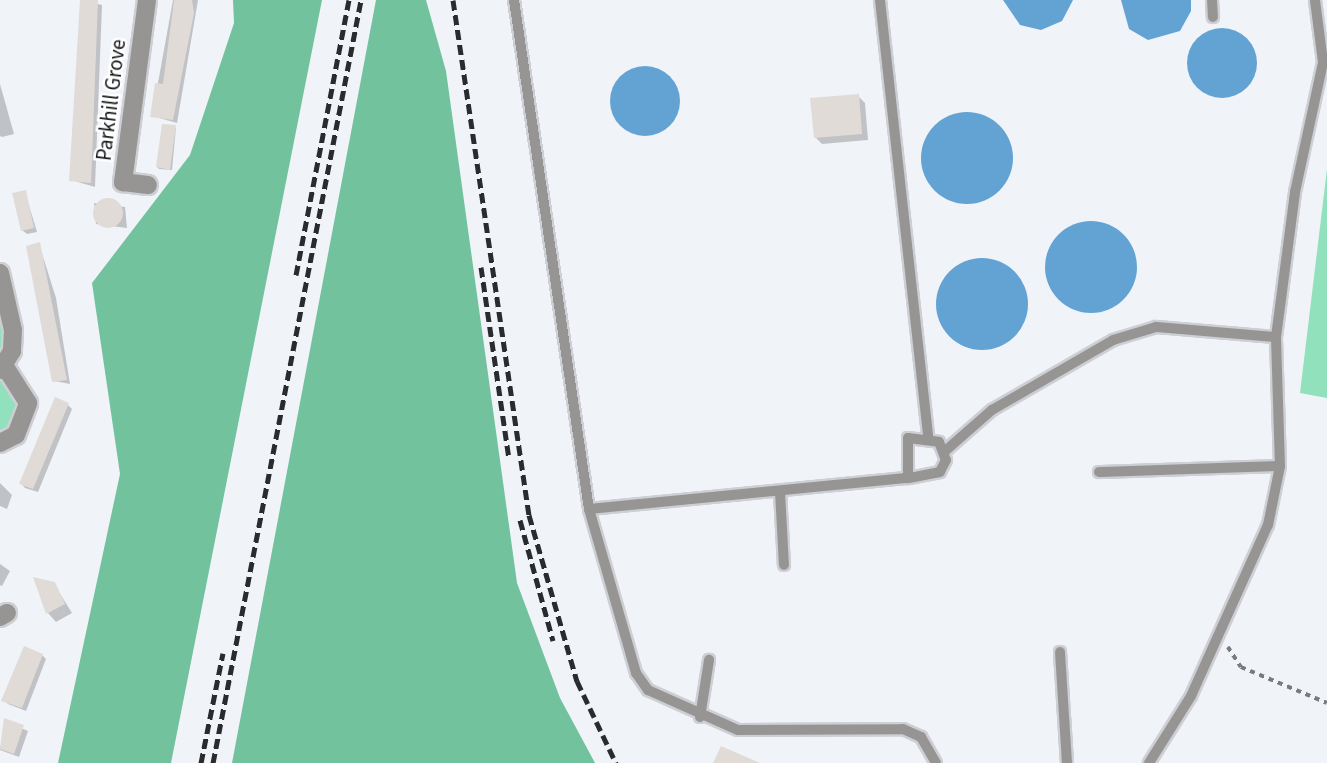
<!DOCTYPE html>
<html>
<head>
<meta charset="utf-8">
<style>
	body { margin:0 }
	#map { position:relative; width:1327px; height:763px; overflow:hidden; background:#f0f3f8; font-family:"Source Sans 3",sans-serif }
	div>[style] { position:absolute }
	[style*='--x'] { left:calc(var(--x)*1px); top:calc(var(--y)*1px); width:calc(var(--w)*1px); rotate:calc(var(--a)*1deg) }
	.green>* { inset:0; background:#91e1bc }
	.forest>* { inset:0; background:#71c29d }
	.water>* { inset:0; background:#63a3d4 }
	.round { border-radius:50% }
	.shadow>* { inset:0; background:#0003 }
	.building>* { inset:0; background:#e1dbd8 }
	.path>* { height:3.5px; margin-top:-1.75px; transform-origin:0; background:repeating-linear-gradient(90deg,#787a7d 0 5px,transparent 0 10px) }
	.roads { filter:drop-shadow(2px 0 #cdcfd4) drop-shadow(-2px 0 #cdcfd4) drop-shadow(0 2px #cdcfd4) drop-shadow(0 -2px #cdcfd4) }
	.service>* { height:10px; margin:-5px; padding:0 5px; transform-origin:5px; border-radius:5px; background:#979594 }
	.minor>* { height:18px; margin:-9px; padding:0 9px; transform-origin:9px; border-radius:9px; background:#979594 }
	.rail>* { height:5px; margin-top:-2.5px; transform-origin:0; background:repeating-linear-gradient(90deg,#2a2b2e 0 10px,transparent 0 15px) }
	span { translate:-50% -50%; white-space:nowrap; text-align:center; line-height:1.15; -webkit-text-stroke:5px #fff; paint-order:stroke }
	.street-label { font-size:21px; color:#131416 }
</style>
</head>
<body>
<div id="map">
	<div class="green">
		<div style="clip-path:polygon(1327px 169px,1327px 398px,1300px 393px)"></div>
		<div style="clip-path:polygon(0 273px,10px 309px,4px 365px,28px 403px,0 443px)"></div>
	</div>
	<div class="forest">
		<div style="clip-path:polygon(233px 0,322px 0,171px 763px,58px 763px,120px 474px,92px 283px,190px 155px,234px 23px)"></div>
		<div style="clip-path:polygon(376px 0,426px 0,446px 71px,517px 583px,560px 698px,595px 763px,232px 763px)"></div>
	</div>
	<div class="water">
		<div style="clip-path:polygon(1003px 0,1073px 0,1062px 21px,1041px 30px,1020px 25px)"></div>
		<div style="clip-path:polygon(1121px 0,1191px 0,1191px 11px,1180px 31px,1148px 40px,1129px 29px)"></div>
		<div class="round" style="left:1187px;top:28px;width:70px;height:70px"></div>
		<div class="round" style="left:610px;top:66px;width:70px;height:70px"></div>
		<div class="round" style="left:921px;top:112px;width:92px;height:92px"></div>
		<div class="round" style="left:1045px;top:221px;width:92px;height:92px"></div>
		<div class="round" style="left:936px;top:258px;width:92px;height:92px"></div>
	</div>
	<div class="shadow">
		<div style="clip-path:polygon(82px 0,102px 5px,95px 187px,71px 180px)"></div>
		<div style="clip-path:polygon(173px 0,198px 0,177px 123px,152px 116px)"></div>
		<div style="clip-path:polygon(0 84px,14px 134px,2px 137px,0 136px)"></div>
		<div style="clip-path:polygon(858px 96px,865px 103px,868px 140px,822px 144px,815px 137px)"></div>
		<div style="clip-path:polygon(176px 127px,172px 170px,159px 169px,157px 167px)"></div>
		<div style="clip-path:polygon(25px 192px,37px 232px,27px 234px,22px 230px)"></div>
		<div style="clip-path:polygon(94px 203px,125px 207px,127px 228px,96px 224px)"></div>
		<div style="clip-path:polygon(39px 244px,56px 298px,70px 384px,54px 381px)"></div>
		<div style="clip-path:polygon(68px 405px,72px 409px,38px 492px,25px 488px,21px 483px)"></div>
		<div style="clip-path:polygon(0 483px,12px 495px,7px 509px,0 506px)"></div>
		<div style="clip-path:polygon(0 564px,10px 571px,2px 586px,0 585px)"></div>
		<div style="clip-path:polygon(54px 584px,72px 613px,56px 622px,48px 613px)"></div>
		<div style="clip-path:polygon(42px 655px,46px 659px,26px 711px,8px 704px,4px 700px)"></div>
		<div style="clip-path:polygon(5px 721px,28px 731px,19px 757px,0 750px)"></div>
	</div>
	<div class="building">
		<div style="clip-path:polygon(80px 0,98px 0,91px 183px,69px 181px)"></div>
		<div style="clip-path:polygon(174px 0,192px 0,194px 13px,173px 120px,150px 117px,155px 83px,163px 84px)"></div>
		<div style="clip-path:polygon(859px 94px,862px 134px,814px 138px,810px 98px)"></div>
		<div style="clip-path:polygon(162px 124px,176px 125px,170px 170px,156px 167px)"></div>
		<div style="clip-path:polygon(26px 190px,34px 228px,21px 231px,12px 193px)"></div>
		<div class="round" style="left:93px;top:198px;width:30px;height:30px"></div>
		<div style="clip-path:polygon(40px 242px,67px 380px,52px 382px,26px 246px)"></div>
		<div style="clip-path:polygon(55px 397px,69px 403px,33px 489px,19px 484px)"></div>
		<div style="clip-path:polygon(33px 577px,55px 582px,65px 604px,46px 614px)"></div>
		<div style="clip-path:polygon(24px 646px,43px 654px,22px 708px,1px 701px)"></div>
		<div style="clip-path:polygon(4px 718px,24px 725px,14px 754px,0 749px)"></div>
		<div style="clip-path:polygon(721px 746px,760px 763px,713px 763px)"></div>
	</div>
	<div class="path">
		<div style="--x:1228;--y:647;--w:24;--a:57"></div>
		<div style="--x:1241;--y:667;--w:93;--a:22.7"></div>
	</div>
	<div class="roads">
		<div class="service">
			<div style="--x:514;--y:0;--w:514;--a:81.62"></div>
			<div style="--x:589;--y:509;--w:171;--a:74"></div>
			<div style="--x:636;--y:673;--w:21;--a:55"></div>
			<div style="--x:648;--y:690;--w:98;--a:24"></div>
			<div style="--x:738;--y:730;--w:165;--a:-0.3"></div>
			<div style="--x:903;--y:729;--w:20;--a:24"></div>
			<div style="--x:921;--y:737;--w:30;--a:60"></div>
			<div style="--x:880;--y:0;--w:440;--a:83.7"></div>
			<div style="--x:1212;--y:0;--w:17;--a:87"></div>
			<div style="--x:944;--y:452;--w:64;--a:-41.2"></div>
			<div style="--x:992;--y:410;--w:140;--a:-30"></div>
			<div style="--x:1113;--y:340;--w:45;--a:-16.8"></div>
			<div style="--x:1156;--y:327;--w:120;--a:4.8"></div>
			<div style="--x:1099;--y:472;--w:181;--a:-1.9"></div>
			<div style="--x:780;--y:492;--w:73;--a:86.9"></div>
			<div style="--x:589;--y:509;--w:321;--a:-5.6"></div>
			<div style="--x:908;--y:478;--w:40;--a:-90"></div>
			<div style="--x:908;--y:438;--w:31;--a:7"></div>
			<div style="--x:939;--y:442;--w:19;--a:69"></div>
			<div style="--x:946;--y:460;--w:13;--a:117"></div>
			<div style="--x:940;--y:472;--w:33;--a:169"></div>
			<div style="--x:1060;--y:652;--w:111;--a:86.4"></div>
			<div style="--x:700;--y:717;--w:58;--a:-81"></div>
			<div style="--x:1149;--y:763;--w:79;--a:-57.9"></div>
			<div style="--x:1191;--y:696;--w:188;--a:-65.8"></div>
			<div style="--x:1268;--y:525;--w:60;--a:-78.5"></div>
			<div style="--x:1280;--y:466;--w:129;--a:-91.8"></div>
			<div style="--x:1276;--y:337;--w:146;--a:-82.5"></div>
			<div style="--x:1295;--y:192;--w:133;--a:-77.8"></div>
			<div style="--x:1323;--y:62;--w:63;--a:-97.4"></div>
		</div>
		<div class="minor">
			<div style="--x:147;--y:0;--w:184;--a:97.5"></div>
			<div style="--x:123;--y:182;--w:25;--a:7"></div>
			<div style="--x:0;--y:273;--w:58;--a:77.2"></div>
			<div style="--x:13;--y:330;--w:21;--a:93"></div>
			<div style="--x:12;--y:351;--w:22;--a:122"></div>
			<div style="--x:0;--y:443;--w:18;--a:-27"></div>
			<div style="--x:16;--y:435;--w:34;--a:-69"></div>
			<div style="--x:28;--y:403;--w:45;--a:-122.3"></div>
			<div style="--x:0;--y:617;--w:8;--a:-30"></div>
		</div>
	</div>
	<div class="rail">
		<div style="--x:453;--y:0;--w:521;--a:81.61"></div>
		<div style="--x:529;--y:515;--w:173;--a:73.9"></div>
		<div style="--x:577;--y:681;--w:91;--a:64.6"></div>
		<div style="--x:481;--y:267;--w:193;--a:81.7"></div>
		<div style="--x:296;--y:275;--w:280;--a:-79.1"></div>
		<div style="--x:520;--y:520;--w:125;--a:74.7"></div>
		<div style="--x:201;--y:763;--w:112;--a:-78.7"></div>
		<div style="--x:213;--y:763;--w:777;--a:-79.02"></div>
	</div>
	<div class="street-label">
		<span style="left:111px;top:100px;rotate:-83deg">Parkhill Grove</span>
	</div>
</div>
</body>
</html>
